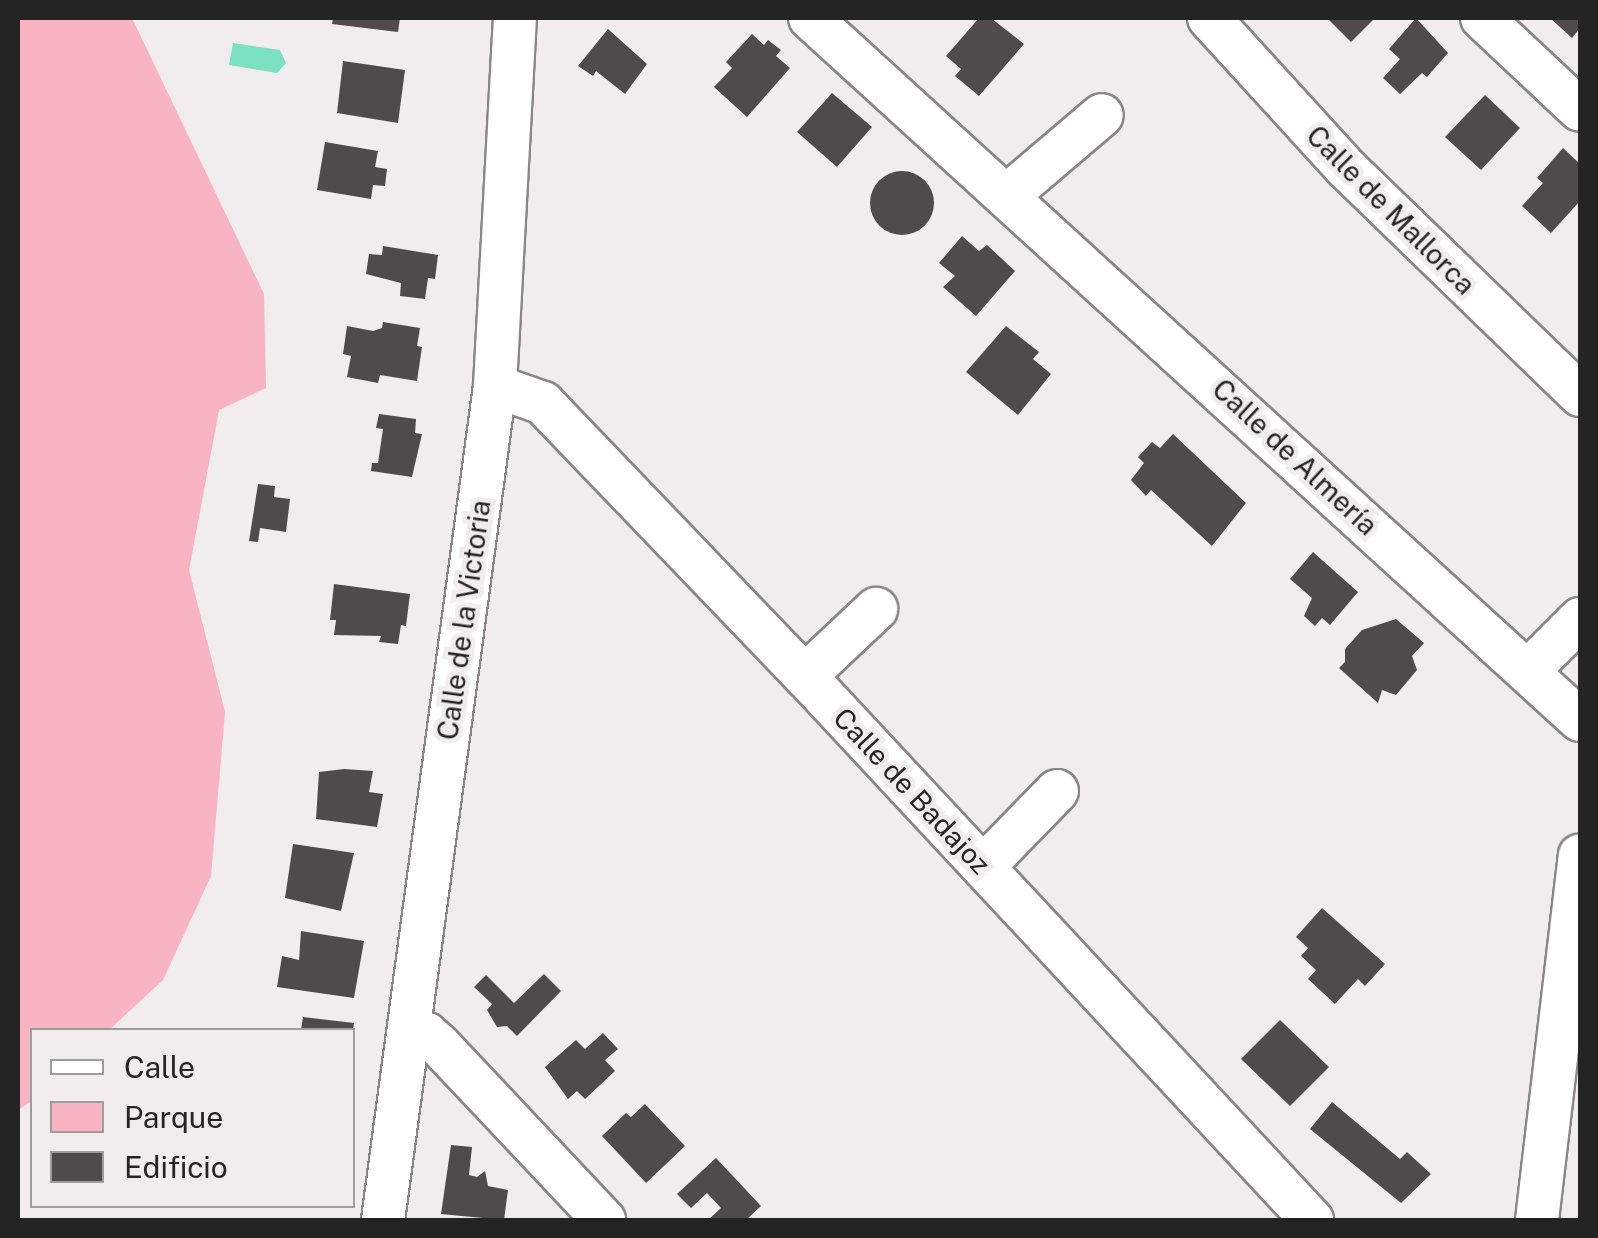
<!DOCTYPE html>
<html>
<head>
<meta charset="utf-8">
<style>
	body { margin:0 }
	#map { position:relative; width:1598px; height:1238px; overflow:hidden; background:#f1eced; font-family:"Public Sans",sans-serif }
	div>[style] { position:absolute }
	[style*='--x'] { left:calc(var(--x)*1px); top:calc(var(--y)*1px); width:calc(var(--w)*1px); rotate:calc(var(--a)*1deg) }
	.green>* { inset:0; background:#f8b4c2 }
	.water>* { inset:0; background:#7ce1c3 }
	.building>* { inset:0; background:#4f4b4c }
	.round { border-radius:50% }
	.roads { filter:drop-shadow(2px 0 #8a8686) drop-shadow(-2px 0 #8a8686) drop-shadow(0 2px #8a8686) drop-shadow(0 -2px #8a8686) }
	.minor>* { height:42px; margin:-21px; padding:0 21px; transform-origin:21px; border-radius:21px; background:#fff }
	span { translate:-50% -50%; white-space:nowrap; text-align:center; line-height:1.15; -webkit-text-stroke:10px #f1eced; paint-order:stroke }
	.street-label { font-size:28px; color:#252424 }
	.frame { position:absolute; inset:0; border:20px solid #252424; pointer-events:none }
	.legend { position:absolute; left:30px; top:1028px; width:325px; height:180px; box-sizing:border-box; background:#f1eced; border:2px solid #9f9c9d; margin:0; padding:12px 18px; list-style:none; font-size:30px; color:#252424 }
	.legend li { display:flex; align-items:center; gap:20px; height:50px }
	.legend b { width:50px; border:2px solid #9f9c9d }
</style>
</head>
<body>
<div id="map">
	<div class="green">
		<div style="clip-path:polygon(18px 18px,132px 18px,264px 294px,266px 388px,219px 410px,189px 570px,225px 712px,211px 876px,163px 980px,109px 1030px,32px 1030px,32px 1101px,18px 1110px)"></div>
	</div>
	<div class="water">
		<div style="clip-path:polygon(233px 43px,280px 50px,286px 63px,277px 73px,229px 65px)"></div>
	</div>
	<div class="building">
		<div style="clip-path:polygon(333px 18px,400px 18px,398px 32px,332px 24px)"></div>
		<div style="clip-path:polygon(979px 18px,991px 18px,1024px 44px,979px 96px,955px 76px,961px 69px,946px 56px)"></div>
		<div style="clip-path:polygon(1327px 18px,1375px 18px,1351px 42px)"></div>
		<div style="clip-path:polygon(1416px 18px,1448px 53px,1427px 77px,1422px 73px,1400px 94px,1383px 78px,1400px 59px,1389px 49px)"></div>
		<div style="clip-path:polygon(1550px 18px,1580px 18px,1580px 28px,1572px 38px)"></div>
		<div style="clip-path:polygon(608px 29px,647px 64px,625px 94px,596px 71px,593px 76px,578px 66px)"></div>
		<div style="clip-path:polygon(752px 34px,764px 45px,768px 40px,781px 50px,776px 56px,790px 68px,747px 117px,714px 87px,732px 68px,726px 62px)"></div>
		<div style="clip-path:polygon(343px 61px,405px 70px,398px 123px,337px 113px)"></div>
		<div style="clip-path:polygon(832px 93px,872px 127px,837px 167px,797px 132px)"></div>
		<div style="clip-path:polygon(1485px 95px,1520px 128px,1481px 170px,1445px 137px)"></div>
		<div style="clip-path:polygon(325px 142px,378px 151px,375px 167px,387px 169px,385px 186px,373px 185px,371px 199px,317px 190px)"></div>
		<div style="clip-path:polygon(1563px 148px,1580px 164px,1580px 201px,1551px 233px,1522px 206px,1543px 183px,1537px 178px)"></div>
		<div class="round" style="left:870px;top:171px;width:64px;height:64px"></div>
		<div style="clip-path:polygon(962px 236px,979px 251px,987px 245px,1015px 271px,976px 316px,943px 287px,955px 276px,939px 263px)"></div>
		<div style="clip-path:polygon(383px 246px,438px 255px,435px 279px,428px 278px,425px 299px,400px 296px,401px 283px,366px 274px,369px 254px,382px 255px)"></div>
		<div style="clip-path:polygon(383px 322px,420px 328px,417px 346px,422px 347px,417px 381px,380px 375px,378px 383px,347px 377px,351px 356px,343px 354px,347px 326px,373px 331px,382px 328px)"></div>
		<div style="clip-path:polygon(1006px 326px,1039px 352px,1033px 359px,1051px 374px,1018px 415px,966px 372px)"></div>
		<div style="clip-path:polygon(379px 414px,416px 419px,415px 433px,422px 434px,412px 477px,371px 471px,372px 463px,378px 463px,383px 429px,376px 428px)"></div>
		<div style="clip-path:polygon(1173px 434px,1246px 503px,1212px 546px,1151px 490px,1146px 496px,1131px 480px,1144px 463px,1138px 457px,1152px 442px,1160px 448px)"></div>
		<div style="clip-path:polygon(258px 484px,275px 486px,274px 497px,290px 499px,286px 532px,260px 528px,258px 542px,249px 541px)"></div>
		<div style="clip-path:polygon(1313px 552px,1358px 592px,1330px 625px,1322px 618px,1315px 626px,1304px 616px,1312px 598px,1290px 579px)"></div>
		<div style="clip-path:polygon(334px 584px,410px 594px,406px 626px,401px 625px,398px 644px,379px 642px,381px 636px,334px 635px,336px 620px,330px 620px)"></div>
		<div style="clip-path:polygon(1396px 619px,1424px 643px,1412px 656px,1417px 670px,1396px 695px,1382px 690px,1378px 703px,1339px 668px,1345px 662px,1345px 649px,1362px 630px)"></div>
		<div style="clip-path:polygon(344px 769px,373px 771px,369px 792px,383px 794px,377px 827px,316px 819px,319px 772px)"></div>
		<div style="clip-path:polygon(293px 844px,354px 853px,341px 911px,285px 898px)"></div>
		<div style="clip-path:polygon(1322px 908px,1385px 964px,1365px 986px,1358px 979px,1335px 1004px,1308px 979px,1316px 970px,1301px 956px,1308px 948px,1296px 937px)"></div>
		<div style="clip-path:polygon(301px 931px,364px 941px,354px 998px,277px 987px,282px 956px,299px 960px)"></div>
		<div style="clip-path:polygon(544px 974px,561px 991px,517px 1036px,507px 1026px,497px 1027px,487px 1010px,492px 1004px,474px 987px,486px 975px,514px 1003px)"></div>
		<div style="clip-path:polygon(303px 1017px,354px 1023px,353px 1030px,301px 1030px)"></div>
		<div style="clip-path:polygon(1280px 1020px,1329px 1067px,1290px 1106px,1241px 1059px)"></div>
		<div style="clip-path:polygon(603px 1033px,618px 1049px,605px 1060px,615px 1071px,585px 1099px,577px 1091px,568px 1099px,545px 1067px,576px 1040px,585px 1049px)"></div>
		<div style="clip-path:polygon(1332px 1102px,1400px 1159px,1407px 1152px,1431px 1174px,1401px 1203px,1310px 1129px)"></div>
		<div style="clip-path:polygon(645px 1104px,685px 1146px,646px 1183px,602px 1136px,626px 1113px,631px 1117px)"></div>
		<div style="clip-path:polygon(451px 1145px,472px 1147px,469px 1175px,477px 1177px,485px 1171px,488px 1186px,508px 1190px,504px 1220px,441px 1214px)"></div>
		<div style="clip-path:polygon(716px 1158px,761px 1206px,746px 1220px,708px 1220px,721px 1208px,707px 1193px,691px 1208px,677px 1194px)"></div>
	</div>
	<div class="roads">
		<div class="minor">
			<div style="--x:810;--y:18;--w:1042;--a:42.36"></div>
			<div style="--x:1209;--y:18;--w:205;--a:47.6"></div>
			<div style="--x:1347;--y:169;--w:325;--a:44.1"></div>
			<div style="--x:1482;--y:18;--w:134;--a:43.2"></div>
			<div style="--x:1008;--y:195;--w:123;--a:-40.4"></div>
			<div style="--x:495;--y:386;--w:51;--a:19.5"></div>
			<div style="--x:543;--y:403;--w:378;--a:46.2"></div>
			<div style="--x:805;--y:676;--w:744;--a:47.02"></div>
			<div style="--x:1528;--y:671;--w:74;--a:-45"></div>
			<div style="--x:805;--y:676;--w:98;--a:-43.3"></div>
			<div style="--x:983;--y:867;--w:106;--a:-45.8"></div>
			<div style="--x:409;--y:1030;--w:18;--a:13"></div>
			<div style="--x:427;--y:1034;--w:16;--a:43"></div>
			<div style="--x:439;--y:1045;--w:241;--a:46.7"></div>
			<div style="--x:383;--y:1220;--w:841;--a:-82.35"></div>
			<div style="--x:495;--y:386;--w:369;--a:-86.9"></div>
			<div style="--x:1537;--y:1220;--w:367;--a:-83.3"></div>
		</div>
	</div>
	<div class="street-label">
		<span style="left:1391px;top:210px;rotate:45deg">Calle de Mallorca</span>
		<span style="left:1295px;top:457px;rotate:43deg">Calle de Almería</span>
		<span style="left:464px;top:620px;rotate:-82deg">Calle de la Victoria</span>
		<span style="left:912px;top:791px;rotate:47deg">Calle de Badajoz</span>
	</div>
	<div class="frame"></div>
	<ul class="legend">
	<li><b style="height:12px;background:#fff"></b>Calle</li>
	<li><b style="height:28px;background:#f8b4c2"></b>Parque</li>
	<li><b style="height:28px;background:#4f4b4c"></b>Edificio</li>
	</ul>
</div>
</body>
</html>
